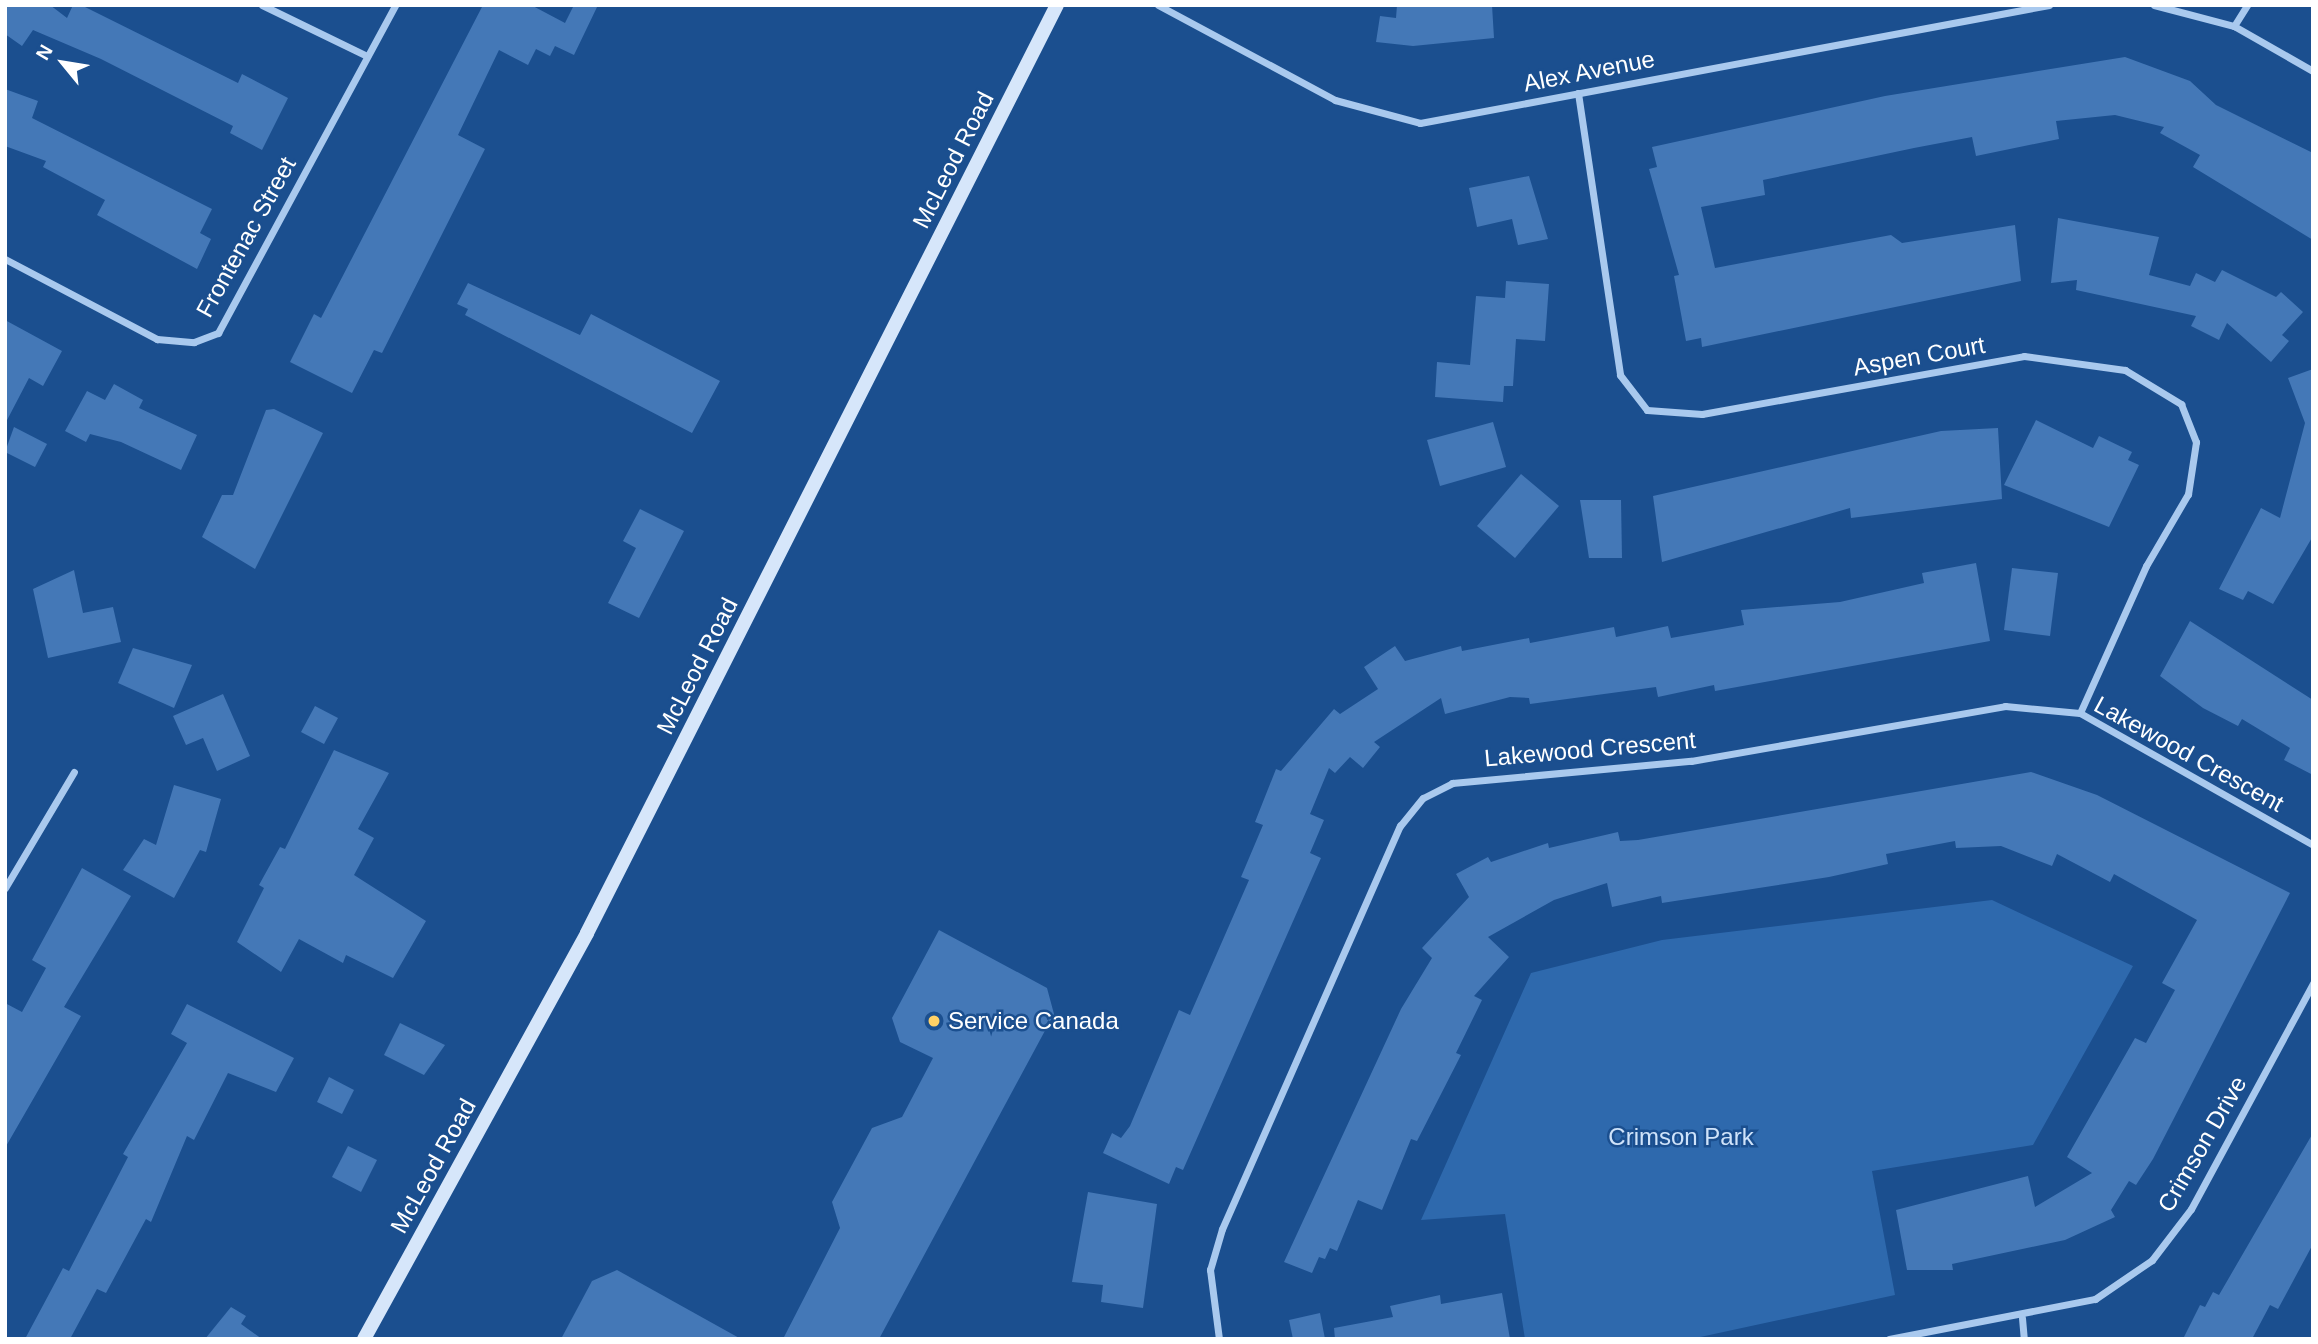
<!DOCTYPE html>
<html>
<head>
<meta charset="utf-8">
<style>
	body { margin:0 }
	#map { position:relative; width:2318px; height:1344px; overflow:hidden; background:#1b4f8f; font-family:Helvetica,sans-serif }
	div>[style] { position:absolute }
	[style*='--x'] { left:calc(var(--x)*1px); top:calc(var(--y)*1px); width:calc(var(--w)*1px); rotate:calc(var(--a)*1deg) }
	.green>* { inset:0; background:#2e69ad }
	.building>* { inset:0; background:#4478b7 }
	.street>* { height:7px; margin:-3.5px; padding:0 3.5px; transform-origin:3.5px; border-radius:3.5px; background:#a9c9ee }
	.secondary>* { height:14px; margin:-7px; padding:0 7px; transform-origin:7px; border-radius:7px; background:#d6e6fa }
	.dots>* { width:19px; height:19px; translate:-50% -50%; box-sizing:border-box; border:4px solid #1b4f8f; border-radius:50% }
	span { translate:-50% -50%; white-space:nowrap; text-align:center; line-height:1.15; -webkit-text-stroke:5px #1b4f8f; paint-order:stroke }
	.street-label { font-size:24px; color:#fff }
	.poi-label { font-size:24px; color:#fff }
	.left { translate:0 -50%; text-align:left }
	.park-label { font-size:24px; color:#cfe3fa }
	.frame { position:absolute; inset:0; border:7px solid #fff; pointer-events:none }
	.north { position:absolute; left:28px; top:28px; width:70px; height:70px; -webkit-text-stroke:5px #1b4f8f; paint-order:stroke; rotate:300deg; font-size:19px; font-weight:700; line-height:28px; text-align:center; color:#fff }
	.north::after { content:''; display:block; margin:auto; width:24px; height:32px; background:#fff; clip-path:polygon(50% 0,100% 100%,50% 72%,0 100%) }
</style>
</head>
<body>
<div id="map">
	<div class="green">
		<div style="clip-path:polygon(1992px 900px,2133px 966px,2033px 1145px,1872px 1171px,1895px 1295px,1691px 1339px,1525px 1339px,1505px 1214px,1421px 1220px,1531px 973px,1662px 940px)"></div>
	</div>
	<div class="building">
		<div style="clip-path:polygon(5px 5px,50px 5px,67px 18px,73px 5px,81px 5px,238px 83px,242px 74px,288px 98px,262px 150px,230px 133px,233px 126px,101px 59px,33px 30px,22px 46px,5px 34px)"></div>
		<div style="clip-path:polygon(483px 5px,531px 5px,565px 23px,574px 5px,598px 5px,574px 55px,555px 46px,550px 56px,536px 49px,528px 65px,499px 50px,458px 135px,485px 149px,382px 353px,374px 350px,352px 393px,290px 362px,314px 314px,321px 318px)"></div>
		<div style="clip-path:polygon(1397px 5px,1492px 5px,1494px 38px,1413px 46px,1376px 42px,1380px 16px,1396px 18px)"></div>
		<div style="clip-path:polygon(2125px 57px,2190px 81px,2216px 105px,2313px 153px,2313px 240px,2193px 167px,2200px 155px,2160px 133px,2164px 127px,2115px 115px,2056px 121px,2059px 139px,1976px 156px,1972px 137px,1914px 148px,1763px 180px,1765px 195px,1701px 207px,1715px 268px,1891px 235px,1902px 243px,2015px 225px,2021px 281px,1702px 347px,1701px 338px,1686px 341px,1674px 276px,1679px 275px,1649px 169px,1657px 167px,1652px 147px,1885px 96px)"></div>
		<div style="clip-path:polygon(5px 89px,38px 101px,32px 118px,212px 209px,200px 233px,211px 239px,197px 269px,97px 215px,105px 200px,43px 167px,46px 161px,5px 146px)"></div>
		<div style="clip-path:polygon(1529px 176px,1548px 239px,1518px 245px,1512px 219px,1477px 227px,1469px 188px)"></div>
		<div style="clip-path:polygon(2058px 218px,2159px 237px,2149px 275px,2190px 286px,2196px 273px,2215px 282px,2222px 270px,2276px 297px,2281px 292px,2303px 312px,2282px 335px,2289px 341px,2271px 362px,2227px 323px,2219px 340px,2191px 326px,2196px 316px,2076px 290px,2077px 280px,2051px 283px)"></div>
		<div style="clip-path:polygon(1506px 281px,1549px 284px,1545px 341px,1516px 339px,1513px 386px,1504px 386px,1503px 402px,1435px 397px,1437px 362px,1470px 365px,1476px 296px,1505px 298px)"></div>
		<div style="clip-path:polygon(468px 283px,580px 335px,591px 314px,720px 381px,692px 433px,465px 315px,468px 309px,457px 304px)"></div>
		<div style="clip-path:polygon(5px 320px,62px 351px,43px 386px,29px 378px,5px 424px)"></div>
		<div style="clip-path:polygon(2313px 369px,2313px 536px,2273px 604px,2248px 591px,2243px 600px,2219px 589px,2261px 508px,2280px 518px,2305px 423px,2288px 378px)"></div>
		<div style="clip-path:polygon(114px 384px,143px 400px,139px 408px,197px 435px,181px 470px,121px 442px,90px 434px,86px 442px,65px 431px,87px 391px,105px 400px)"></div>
		<div style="clip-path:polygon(274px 409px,323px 433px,255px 569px,202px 537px,222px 495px,233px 495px,266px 410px)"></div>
		<div style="clip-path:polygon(2036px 420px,2093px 448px,2099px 436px,2132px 452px,2128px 460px,2139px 465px,2109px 527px,2004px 485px)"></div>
		<div style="clip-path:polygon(1493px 422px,1506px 467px,1440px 486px,1427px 440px)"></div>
		<div style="clip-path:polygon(14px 427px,47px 444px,35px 467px,5px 452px)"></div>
		<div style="clip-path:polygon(1998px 428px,2002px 499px,1851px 518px,1850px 508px,1662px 562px,1653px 496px,1941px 431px)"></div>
		<div style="clip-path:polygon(1521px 474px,1559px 506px,1515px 558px,1477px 526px)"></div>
		<div style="clip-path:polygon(1580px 500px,1621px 500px,1622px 558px,1589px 558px)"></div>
		<div style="clip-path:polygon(640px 509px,684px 531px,639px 618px,608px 603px,636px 548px,623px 541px)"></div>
		<div style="clip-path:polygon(1976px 563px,1990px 641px,1715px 691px,1714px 685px,1658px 697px,1656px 687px,1530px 704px,1529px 698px,1510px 697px,1445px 714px,1441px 698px,1374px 742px,1380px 747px,1363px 768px,1350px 757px,1335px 773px,1329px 768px,1310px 814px,1324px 820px,1310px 853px,1321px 858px,1183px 1170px,1176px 1167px,1169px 1184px,1103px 1153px,1112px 1133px,1121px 1138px,1130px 1126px,1179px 1010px,1190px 1015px,1249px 880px,1241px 877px,1263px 825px,1255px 822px,1276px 769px,1281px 771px,1334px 709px,1340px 714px,1378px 689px,1364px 667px,1395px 646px,1405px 661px,1461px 646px,1462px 651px,1529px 638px,1530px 643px,1614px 627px,1616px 637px,1668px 626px,1671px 638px,1744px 625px,1741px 610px,1840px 602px,1924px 583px,1922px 573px)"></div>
		<div style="clip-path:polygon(2012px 568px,2058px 573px,2050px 636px,2004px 630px)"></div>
		<div style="clip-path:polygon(74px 570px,83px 613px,113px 607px,121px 642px,48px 658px,33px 589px)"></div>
		<div style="clip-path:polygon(2190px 621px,2313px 700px,2313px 775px,2284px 760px,2290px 748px,2242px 719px,2238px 726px,2203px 708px,2160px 676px)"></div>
		<div style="clip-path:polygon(133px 648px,192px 665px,174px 708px,118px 683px)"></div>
		<div style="clip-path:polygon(223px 694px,250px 756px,217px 771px,203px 738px,186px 745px,173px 716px)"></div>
		<div style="clip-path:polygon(315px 706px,338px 718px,324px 744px,301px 732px)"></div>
		<div style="clip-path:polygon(334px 750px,389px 773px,358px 829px,374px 838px,354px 875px,426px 921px,393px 978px,346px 955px,343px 963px,299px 939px,281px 972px,237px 942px,264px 888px,259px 885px,280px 847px,285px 849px)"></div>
		<div style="clip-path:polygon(2031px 772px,2097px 795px,2290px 893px,2153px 1159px,2136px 1185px,2129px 1181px,2111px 1210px,2115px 1217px,2065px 1240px,1952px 1264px,1953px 1270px,1907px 1270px,1896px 1210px,2028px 1176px,2035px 1207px,2092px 1173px,2067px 1157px,2135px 1038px,2146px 1043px,2175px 990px,2162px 983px,2197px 920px,2114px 874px,2110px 882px,2057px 854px,2052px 866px,2001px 846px,1956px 848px,1955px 841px,1886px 854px,1888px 864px,1829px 877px,1662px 903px,1661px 896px,1612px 907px,1607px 883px,1554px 900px,1488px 937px,1509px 957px,1474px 996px,1482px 1000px,1456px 1053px,1461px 1055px,1417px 1141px,1411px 1139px,1382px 1210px,1358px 1200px,1337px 1251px,1330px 1248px,1325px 1259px,1319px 1257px,1312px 1273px,1284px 1262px,1401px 1009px,1432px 958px,1422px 948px,1469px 897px,1456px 874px,1488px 857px,1491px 862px,1548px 843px,1549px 848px,1618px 832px,1620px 841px,1638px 840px)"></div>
		<div style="clip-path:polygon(174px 785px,221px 799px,206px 852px,200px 850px,174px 898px,123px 870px,144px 839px,156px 845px)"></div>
		<div style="clip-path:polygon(82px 868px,131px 896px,64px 1007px,81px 1016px,5px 1148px,5px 1003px,22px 1012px,46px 968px,32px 960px)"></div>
		<div style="clip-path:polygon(939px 930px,1047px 988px,1054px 1014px,879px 1339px,783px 1339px,840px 1228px,832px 1202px,872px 1128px,902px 1117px,933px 1058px,900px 1042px,892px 1018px)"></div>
		<div style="clip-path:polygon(187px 1004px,294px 1058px,276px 1092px,228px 1073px,194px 1140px,187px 1136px,151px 1222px,146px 1219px,106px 1293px,97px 1289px,70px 1339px,25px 1339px,63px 1268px,69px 1271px,128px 1157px,123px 1154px,187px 1043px,171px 1034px)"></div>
		<div style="clip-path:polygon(400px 1023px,445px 1045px,424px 1075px,384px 1055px)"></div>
		<div style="clip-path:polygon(329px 1077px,354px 1090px,342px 1114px,317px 1102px)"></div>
		<div style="clip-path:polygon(2313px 1133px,2313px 1244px,2278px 1309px,2270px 1305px,2252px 1339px,2183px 1339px,2200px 1305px,2205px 1307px,2213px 1292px,2219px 1295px)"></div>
		<div style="clip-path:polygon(348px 1146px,377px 1160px,361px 1192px,332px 1177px)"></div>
		<div style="clip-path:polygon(1088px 1192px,1157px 1204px,1143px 1308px,1101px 1302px,1103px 1285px,1072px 1282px)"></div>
		<div style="clip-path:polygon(617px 1270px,741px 1339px,561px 1339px,592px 1281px)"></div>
		<div style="clip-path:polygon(1502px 1293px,1510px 1339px,1335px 1339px,1334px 1328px,1393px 1317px,1390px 1306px,1440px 1295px,1441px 1304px)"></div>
		<div style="clip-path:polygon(231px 1307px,246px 1316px,241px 1324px,262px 1339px,205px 1339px)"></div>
		<div style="clip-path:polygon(1320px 1313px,1325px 1339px,1293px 1339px,1289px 1320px)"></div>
	</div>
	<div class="street">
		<div style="--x:262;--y:5;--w:117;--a:25.9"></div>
		<div style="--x:1158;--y:5;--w:201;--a:28.2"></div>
		<div style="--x:1335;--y:100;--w:88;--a:15.1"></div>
		<div style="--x:1420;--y:123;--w:640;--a:-10.63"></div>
		<div style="--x:2154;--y:5;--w:83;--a:14.7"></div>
		<div style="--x:2234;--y:26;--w:91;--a:29.7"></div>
		<div style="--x:2234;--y:26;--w:25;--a:-58"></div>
		<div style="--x:1578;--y:93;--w:285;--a:81.5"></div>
		<div style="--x:1620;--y:375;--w:44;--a:52.4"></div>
		<div style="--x:1647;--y:410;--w:55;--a:4.2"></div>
		<div style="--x:1702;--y:414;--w:327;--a:-10.2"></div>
		<div style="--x:2024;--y:356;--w:102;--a:7.9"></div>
		<div style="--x:2125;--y:370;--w:66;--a:31.3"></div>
		<div style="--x:2181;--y:404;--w:41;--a:68.5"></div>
		<div style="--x:2196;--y:442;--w:53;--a:98.7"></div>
		<div style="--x:2188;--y:494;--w:83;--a:120.3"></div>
		<div style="--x:2146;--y:566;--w:161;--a:114.2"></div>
		<div style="--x:5;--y:259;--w:172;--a:27.8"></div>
		<div style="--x:157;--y:339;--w:37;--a:5"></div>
		<div style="--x:194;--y:342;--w:26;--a:-21"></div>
		<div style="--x:218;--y:333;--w:373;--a:-61.6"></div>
		<div style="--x:5;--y:888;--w:135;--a:-59.3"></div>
		<div style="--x:2022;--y:1318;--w:21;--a:85"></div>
		<div style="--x:1219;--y:1339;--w:70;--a:-97.4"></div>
		<div style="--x:1210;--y:1270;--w:43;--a:-73.7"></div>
		<div style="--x:1222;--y:1229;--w:441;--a:-66.2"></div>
		<div style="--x:1400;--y:826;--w:36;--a:-51"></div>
		<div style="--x:1423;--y:798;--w:33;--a:-27"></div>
		<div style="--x:1452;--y:783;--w:240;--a:-5.3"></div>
		<div style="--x:1691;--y:761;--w:319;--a:-9.9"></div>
		<div style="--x:2005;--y:706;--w:75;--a:5.3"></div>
		<div style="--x:2080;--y:713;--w:268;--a:29.5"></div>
		<div style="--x:1889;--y:1339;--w:210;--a:-11"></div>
		<div style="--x:2095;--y:1299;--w:69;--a:-34.4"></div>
		<div style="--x:2152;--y:1260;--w:64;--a:-52.6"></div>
		<div style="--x:2191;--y:1209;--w:257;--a:-61.6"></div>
	</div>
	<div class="secondary">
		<div style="--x:364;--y:1339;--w:463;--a:-61.2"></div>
		<div style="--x:587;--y:933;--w:1040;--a:-63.14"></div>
	</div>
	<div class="dots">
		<div style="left:934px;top:1021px;background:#ffd166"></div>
	</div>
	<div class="street-label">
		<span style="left:1589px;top:71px;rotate:-11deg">Alex Avenue</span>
		<span style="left:953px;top:160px;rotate:-63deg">McLeod Road</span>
		<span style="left:246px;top:237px;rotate:-61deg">Frontenac Street</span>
		<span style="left:1919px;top:356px;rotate:-10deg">Aspen Court</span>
		<span style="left:697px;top:666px;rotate:-63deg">McLeod Road</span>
		<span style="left:1590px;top:749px;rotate:-5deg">Lakewood Crescent</span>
		<span style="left:2189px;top:754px;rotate:29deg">Lakewood Crescent</span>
		<span style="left:2202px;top:1144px;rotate:-60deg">Crimson Drive</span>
		<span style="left:433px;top:1166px;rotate:-61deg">McLeod Road</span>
	</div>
	<div class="poi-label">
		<span class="left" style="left:948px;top:1021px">Service Canada</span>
	</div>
	<div class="park-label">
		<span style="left:1681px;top:1137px">Crimson Park</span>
	</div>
	<div class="frame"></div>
	<div class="north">N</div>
</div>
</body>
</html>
